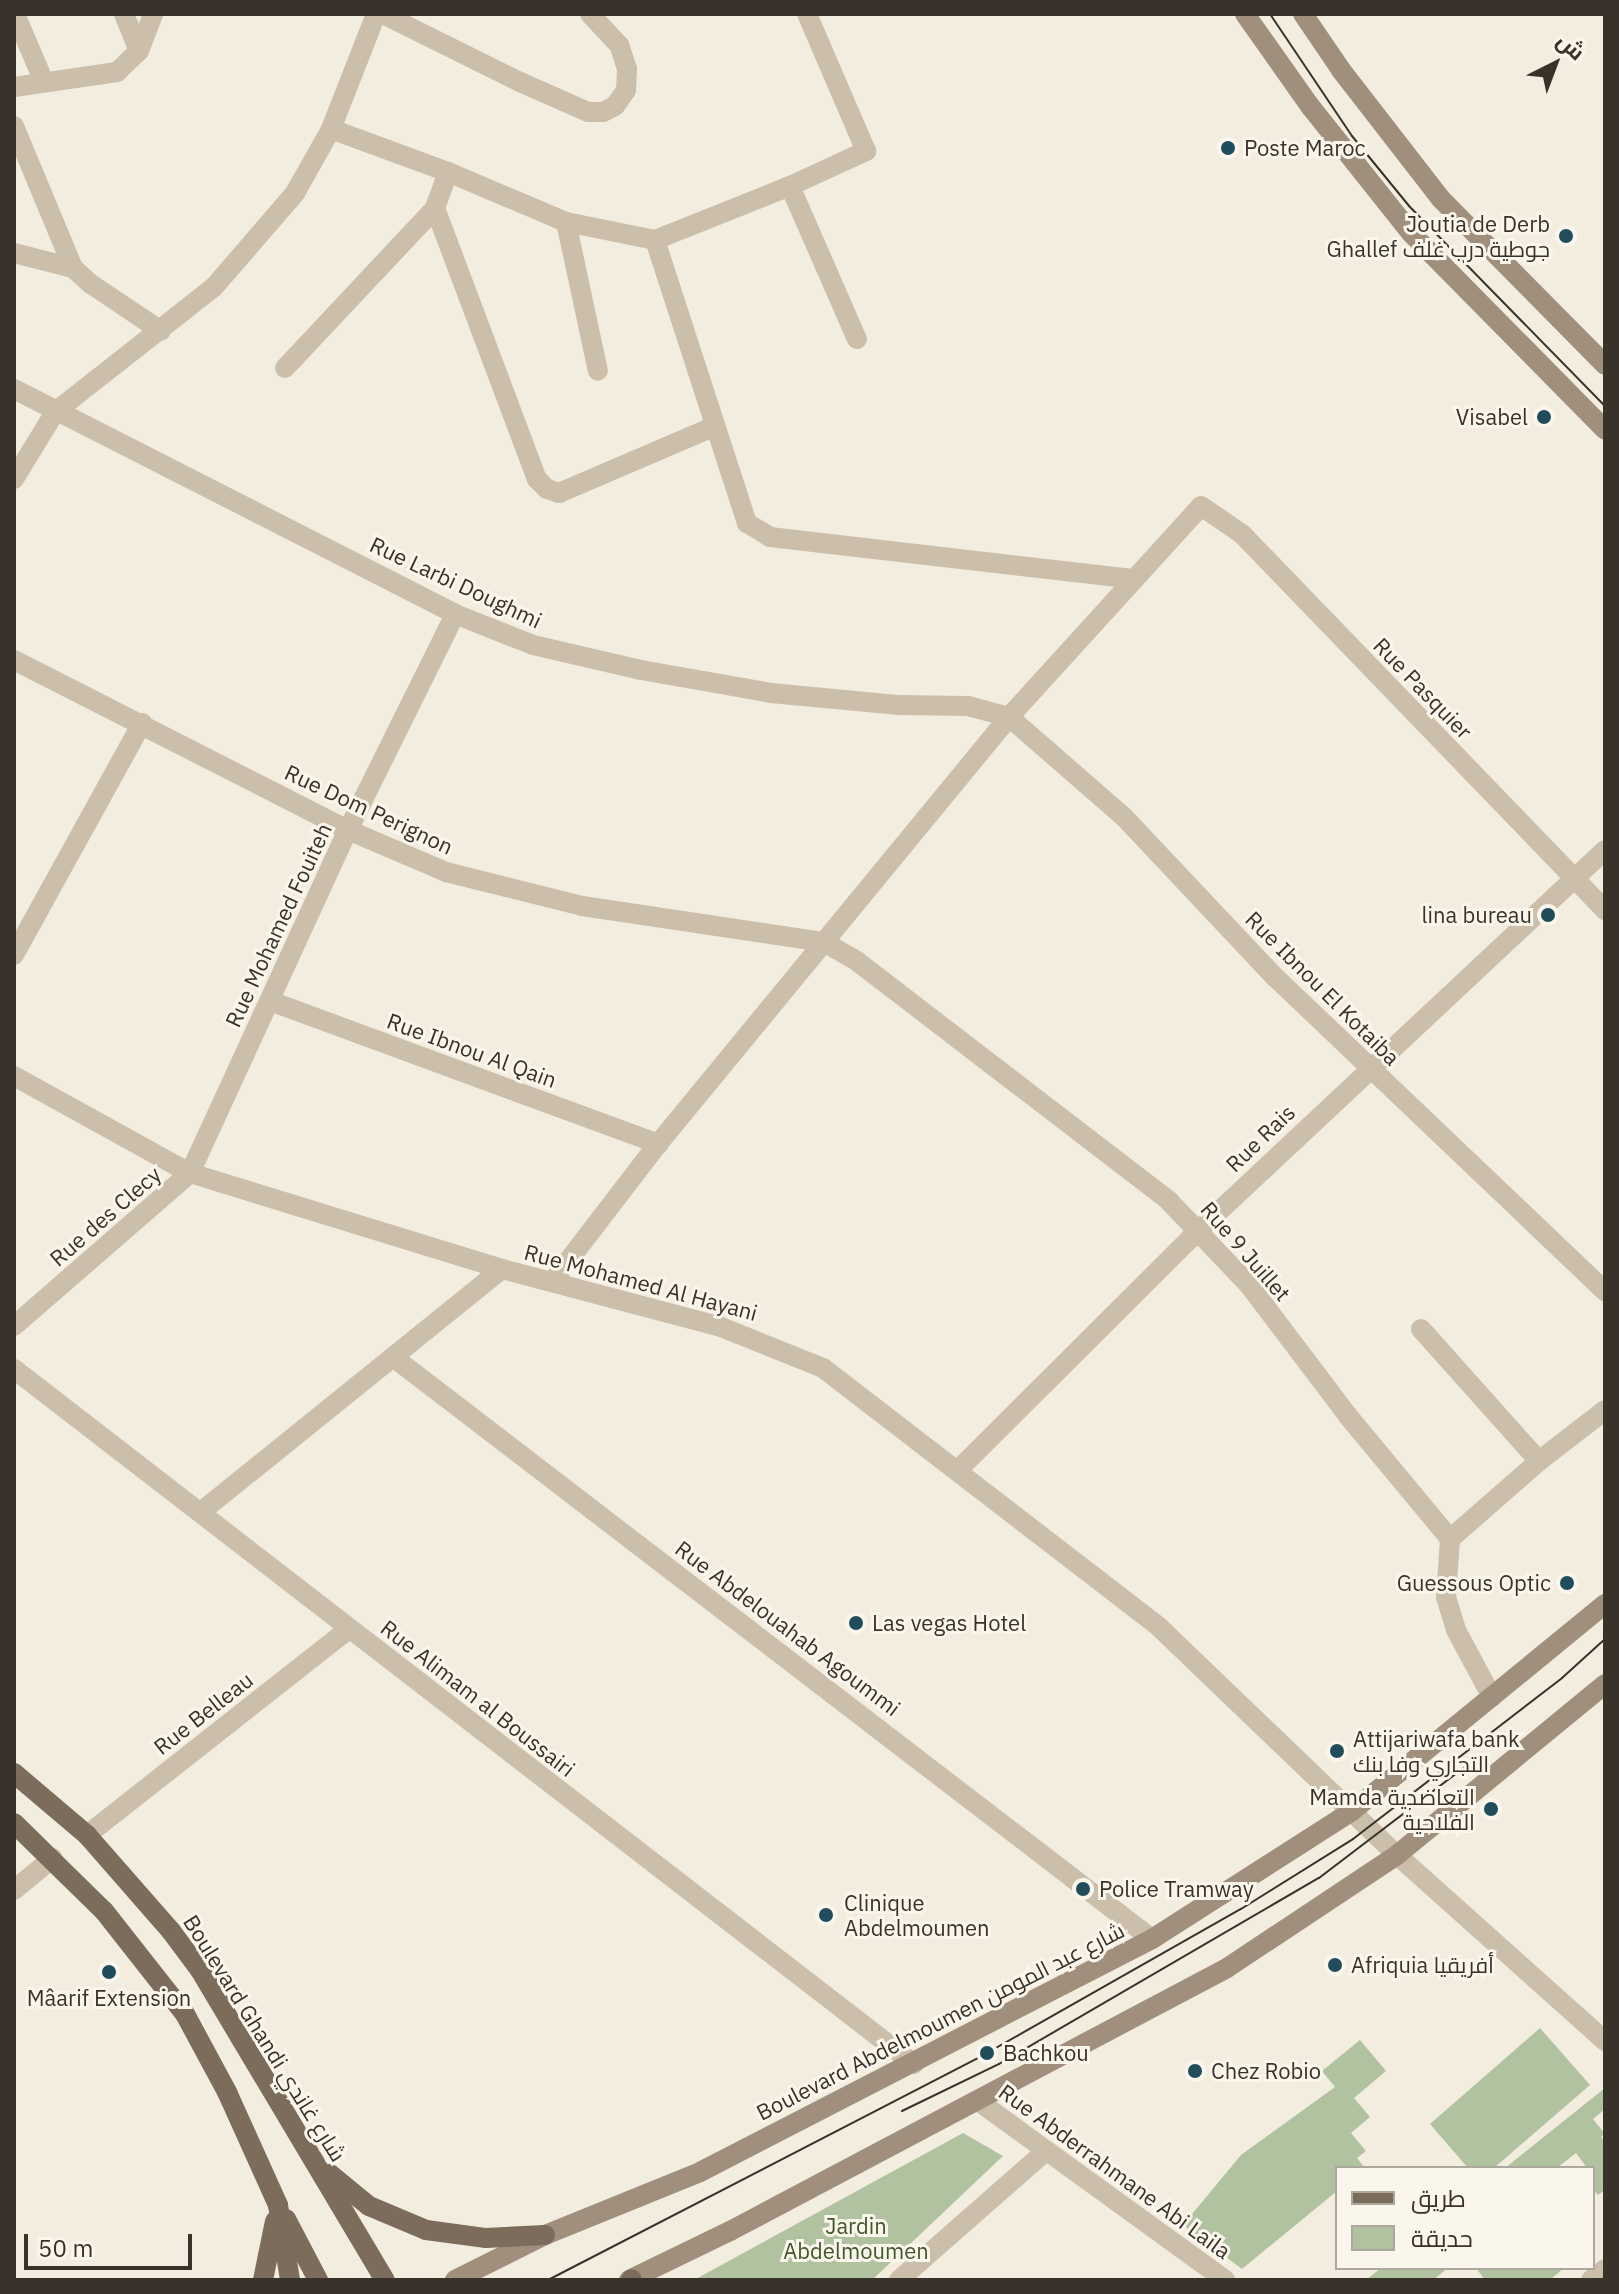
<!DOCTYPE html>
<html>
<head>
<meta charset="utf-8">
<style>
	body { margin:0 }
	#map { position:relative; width:1619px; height:2294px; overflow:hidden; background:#f3ede0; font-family:"IBM Plex Sans",Cairo,sans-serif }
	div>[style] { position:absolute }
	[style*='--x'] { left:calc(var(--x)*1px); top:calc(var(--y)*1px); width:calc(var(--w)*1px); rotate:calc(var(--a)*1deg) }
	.green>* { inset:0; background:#b0c29f }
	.street>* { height:20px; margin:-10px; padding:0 10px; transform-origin:10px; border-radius:10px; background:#cbbfab }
	.secondary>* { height:20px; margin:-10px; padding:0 10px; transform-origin:10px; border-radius:10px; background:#9f8f7c }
	.primary>* { height:20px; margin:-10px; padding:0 10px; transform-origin:10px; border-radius:10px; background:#7b6c5c }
	.tram>* { height:2px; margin:-1px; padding:0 1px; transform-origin:1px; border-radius:1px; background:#39322a }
	.dots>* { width:22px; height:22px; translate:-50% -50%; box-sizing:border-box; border:4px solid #faf6ec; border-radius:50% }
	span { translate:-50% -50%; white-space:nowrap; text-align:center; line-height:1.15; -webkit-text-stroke:6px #faf6ec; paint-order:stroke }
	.poi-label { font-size:22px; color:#39322a }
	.left { translate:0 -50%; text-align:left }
	.right { translate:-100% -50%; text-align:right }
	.street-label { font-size:22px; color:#39322a }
	.park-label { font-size:22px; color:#41572e }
	.frame { position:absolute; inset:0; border:16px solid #39322a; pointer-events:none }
	.legend { position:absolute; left:1335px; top:2166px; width:260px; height:104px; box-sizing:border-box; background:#faf6ec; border:2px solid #ada89e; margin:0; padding:10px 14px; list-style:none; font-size:24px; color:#39322a }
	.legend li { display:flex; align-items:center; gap:16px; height:40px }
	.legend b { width:40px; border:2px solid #ada89e }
	.north { position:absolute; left:1515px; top:24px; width:80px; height:80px; -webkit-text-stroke:6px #faf6ec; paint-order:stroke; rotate:42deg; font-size:22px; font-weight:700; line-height:32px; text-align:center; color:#39322a }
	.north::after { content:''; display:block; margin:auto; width:28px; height:36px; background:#39322a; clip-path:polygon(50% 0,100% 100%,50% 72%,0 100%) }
	.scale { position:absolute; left:24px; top:2234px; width:168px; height:36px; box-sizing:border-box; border:4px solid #39322a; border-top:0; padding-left:10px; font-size:24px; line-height:28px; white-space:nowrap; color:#39322a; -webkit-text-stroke:6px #faf6ec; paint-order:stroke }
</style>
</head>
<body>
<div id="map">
	<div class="green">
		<div style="clip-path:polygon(1540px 2028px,1590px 2085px,1494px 2168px,1468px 2168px,1430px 2124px)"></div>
		<div style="clip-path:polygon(1360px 2040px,1386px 2071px,1354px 2098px,1370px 2117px,1351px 2133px,1366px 2151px,1357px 2158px,1365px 2168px,1337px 2168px,1337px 2191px,1242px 2269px,1183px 2225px,1241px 2155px,1335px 2087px,1322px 2071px)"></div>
		<div style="clip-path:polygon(1605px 2088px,1605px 2109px,1593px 2119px,1605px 2134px,1601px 2137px,1605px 2142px,1605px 2190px,1598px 2195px,1593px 2189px,1593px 2168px,1587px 2168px,1576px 2153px,1557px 2168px,1505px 2168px)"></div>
		<div style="clip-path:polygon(963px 2133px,1003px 2156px,872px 2280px,694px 2280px)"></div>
		<div style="clip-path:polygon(1381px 2268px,1448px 2268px,1433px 2280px,1366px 2280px)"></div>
		<div style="clip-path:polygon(1476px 2268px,1564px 2268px,1550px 2280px,1485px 2280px)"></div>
	</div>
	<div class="street">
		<div style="--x:15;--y:14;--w:74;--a:66.9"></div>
		<div style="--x:124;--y:14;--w:40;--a:68"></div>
		<div style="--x:383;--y:14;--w:153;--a:26.4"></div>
		<div style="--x:520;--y:82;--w:74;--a:23.8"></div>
		<div style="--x:588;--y:112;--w:15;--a:0"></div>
		<div style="--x:603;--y:112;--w:13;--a:-27"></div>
		<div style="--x:615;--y:106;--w:19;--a:-55"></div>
		<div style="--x:626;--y:90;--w:21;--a:-87"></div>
		<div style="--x:627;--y:69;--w:25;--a:-108"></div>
		<div style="--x:619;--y:45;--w:42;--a:-133.1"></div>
		<div style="--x:14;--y:87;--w:104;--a:-8.3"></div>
		<div style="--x:117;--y:72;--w:30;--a:-44"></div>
		<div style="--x:139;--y:51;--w:40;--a:-69"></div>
		<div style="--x:14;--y:126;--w:154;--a:67.4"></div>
		<div style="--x:73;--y:268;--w:24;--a:42"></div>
		<div style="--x:91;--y:284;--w:84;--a:33.9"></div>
		<div style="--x:331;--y:129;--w:125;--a:20.2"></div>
		<div style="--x:448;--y:172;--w:128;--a:23"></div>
		<div style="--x:566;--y:222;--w:91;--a:11.4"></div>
		<div style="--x:655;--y:240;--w:145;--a:-21.8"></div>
		<div style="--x:790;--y:186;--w:84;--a:-24.7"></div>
		<div style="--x:866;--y:151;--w:149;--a:-113.3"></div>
		<div style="--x:790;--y:186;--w:167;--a:66.4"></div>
		<div style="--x:435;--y:208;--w:290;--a:69.4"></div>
		<div style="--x:537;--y:479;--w:14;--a:45"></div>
		<div style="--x:547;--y:489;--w:13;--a:18"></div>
		<div style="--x:559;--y:493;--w:170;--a:-23.2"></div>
		<div style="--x:566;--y:222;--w:152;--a:77.9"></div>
		<div style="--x:655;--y:240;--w:298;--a:72"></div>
		<div style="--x:747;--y:523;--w:27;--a:31"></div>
		<div style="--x:770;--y:537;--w:367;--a:6.6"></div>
		<div style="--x:14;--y:253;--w:61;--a:14.3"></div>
		<div style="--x:285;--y:368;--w:219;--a:-46.8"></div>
		<div style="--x:435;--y:208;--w:38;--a:-70"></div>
		<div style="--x:14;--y:389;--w:495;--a:27"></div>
		<div style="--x:455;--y:614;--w:84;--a:21.7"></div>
		<div style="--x:533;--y:645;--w:111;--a:13"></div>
		<div style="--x:641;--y:670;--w:132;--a:10"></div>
		<div style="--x:771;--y:693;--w:129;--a:5.4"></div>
		<div style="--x:899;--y:705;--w:69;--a:0.8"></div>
		<div style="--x:968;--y:706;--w:42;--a:15"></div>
		<div style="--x:1009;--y:717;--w:152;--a:41"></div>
		<div style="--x:1124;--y:817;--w:220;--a:46.7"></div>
		<div style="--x:1275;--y:977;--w:456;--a:43.6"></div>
		<div style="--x:14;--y:479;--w:79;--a:-58.5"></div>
		<div style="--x:55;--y:412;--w:202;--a:-38.2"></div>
		<div style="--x:214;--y:287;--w:124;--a:-49.2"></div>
		<div style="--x:295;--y:193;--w:73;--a:-60.6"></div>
		<div style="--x:331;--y:129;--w:123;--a:-68.6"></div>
		<div style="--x:14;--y:660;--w:375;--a:27"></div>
		<div style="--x:348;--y:830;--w:107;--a:23.2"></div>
		<div style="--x:446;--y:872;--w:140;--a:14"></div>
		<div style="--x:582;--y:906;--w:245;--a:8.5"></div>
		<div style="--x:824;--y:942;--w:39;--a:30"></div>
		<div style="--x:858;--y:962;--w:392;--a:37.5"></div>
		<div style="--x:1169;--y:1201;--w:116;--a:46.4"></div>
		<div style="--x:1249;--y:1285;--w:164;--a:52.9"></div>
		<div style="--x:1348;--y:1416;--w:160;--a:50.3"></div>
		<div style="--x:1450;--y:1539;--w:58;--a:93.9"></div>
		<div style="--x:1446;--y:1597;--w:34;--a:73"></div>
		<div style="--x:1456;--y:1630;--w:76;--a:61.8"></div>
		<div style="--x:14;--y:955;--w:265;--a:-61.1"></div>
		<div style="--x:270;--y:1001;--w:414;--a:20.2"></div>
		<div style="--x:14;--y:1076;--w:201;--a:28.9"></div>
		<div style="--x:190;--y:1173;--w:326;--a:17.1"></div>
		<div style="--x:502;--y:1269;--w:227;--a:14.8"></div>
		<div style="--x:721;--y:1327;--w:110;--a:21.9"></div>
		<div style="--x:823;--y:1368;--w:424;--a:37.6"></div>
		<div style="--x:1159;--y:1627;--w:330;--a:43.8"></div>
		<div style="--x:1397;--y:1855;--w:279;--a:41.8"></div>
		<div style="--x:552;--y:1282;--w:174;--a:-52.5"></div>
		<div style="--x:658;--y:1144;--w:553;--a:-50.58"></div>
		<div style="--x:1009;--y:717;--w:285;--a:-47.7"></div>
		<div style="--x:1201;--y:506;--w:50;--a:34.3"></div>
		<div style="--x:1242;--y:534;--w:523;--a:46.01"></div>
		<div style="--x:14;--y:1326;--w:233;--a:-41"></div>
		<div style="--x:190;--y:1173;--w:378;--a:-65.3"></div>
		<div style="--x:348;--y:830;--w:241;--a:-63.6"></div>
		<div style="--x:1421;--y:1329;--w:177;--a:48.2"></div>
		<div style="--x:1539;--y:1461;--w:83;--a:-37.7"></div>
		<div style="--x:393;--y:1357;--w:956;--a:37.48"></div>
		<div style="--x:14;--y:1369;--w:1137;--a:37.68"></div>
		<div style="--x:957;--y:1471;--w:342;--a:-44.9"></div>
		<div style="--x:1199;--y:1230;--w:556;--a:-43.11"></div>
		<div style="--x:202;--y:1511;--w:385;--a:-38.9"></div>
		<div style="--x:1450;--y:1539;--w:118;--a:-41.2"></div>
		<div style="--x:87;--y:1835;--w:333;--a:-38.2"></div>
		<div style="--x:14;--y:1890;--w:50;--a:-39.4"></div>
		<div style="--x:978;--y:2101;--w:305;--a:35.9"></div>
		<div style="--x:899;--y:2280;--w:196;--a:-41.3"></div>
		<div style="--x:1591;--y:2280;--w:18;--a:-38"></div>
	</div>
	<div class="secondary">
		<div style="--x:1245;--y:14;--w:113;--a:54.8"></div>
		<div style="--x:1310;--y:106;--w:162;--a:51.5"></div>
		<div style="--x:1411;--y:233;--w:276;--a:45.4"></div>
		<div style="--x:1303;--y:14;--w:68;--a:55.8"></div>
		<div style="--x:1341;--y:70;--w:163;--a:52.2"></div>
		<div style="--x:1441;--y:199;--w:233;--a:45.3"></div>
		<div style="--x:455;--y:2280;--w:101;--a:-26.6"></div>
		<div style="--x:545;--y:2235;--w:167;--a:-22.1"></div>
		<div style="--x:700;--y:2172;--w:509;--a:-27.27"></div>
		<div style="--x:1152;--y:1939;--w:237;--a:-32.6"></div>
		<div style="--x:1352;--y:1811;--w:327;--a:-39.3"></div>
		<div style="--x:629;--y:2280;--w:114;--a:-25.9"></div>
		<div style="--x:732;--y:2230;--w:560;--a:-27.89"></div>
		<div style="--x:1227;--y:1968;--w:204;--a:-33.6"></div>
		<div style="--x:1397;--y:1855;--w:269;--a:-39.4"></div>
	</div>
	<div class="primary">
		<div style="--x:14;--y:1773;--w:96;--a:40.3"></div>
		<div style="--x:87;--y:1835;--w:128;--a:48.8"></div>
		<div style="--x:171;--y:1931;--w:49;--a:53.4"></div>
		<div style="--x:200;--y:1970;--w:361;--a:59.2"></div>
		<div style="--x:14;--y:1823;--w:126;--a:44.4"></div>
		<div style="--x:104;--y:1911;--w:131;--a:51.8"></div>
		<div style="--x:185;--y:2014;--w:89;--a:61.7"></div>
		<div style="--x:227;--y:2092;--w:124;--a:65.7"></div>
		<div style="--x:278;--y:2205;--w:76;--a:80.9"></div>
		<div style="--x:330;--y:2174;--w:50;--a:39.4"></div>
		<div style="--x:369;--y:2206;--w:62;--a:22.8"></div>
		<div style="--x:426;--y:2230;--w:61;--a:7.6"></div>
		<div style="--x:486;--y:2238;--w:59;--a:-2.9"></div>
		<div style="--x:286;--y:2219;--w:69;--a:62.3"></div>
		<div style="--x:263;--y:2280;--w:60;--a:-78.5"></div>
		<div style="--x:631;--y:2280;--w:1;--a:-45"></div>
	</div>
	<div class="tram">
		<div style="--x:1270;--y:14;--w:147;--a:56.1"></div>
		<div style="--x:1352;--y:136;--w:90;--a:50.8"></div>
		<div style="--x:1409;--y:206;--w:280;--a:45.6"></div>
		<div style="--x:902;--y:2111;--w:108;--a:-25.9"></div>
		<div style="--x:999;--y:2064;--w:370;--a:-30.2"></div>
		<div style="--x:1319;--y:1878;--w:201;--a:-37.3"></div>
		<div style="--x:548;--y:2280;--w:494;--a:-27.3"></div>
		<div style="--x:987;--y:2053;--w:292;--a:-29.6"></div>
		<div style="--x:1241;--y:1909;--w:132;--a:-32"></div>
		<div style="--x:1353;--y:1839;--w:264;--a:-37.6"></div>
		<div style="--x:1562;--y:1678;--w:58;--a:-42.2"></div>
	</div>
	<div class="dots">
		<div style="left:1228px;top:148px;background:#204c5b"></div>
		<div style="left:1566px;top:236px;background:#204c5b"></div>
		<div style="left:1544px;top:417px;background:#204c5b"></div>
		<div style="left:1548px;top:915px;background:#204c5b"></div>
		<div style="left:1567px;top:1583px;background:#204c5b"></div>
		<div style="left:856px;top:1623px;background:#204c5b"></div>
		<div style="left:1337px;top:1751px;background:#204c5b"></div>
		<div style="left:1491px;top:1809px;background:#204c5b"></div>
		<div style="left:1083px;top:1889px;background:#204c5b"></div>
		<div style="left:826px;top:1915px;background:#204c5b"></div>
		<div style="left:1335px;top:1965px;background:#204c5b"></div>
		<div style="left:109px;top:1972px;background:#204c5b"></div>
		<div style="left:987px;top:2053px;background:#204c5b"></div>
		<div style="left:1195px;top:2071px;background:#204c5b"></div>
	</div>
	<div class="poi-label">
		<span class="left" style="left:1244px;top:148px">Poste Maroc</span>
		<span class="right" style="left:1550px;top:236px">Joutia de Derb<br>Ghallef جوطية درب غلف</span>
		<span class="right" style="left:1528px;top:417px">Visabel</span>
		<span class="right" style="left:1532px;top:915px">lina bureau</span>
		<span class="right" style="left:1551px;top:1583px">Guessous Optic</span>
		<span class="left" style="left:872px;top:1623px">Las vegas Hotel</span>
		<span class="left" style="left:1353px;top:1751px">Attijariwafa bank<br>التجاري وفا بنك</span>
		<span class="right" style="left:1475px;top:1809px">Mamda التعاضدية<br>الفلاحية</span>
		<span class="left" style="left:1099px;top:1889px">Police Tramway</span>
		<span class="left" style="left:844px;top:1915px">Clinique<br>Abdelmoumen</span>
		<span class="left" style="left:1351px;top:1965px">Afriquia أفريقيا</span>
		<span style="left:109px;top:1998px">Mâarif Extension</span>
		<span class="left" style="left:1003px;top:2053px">Bachkou</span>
		<span class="left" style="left:1211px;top:2071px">Chez Robio</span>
	</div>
	<div class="street-label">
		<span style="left:456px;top:582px;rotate:25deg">Rue Larbi Doughmi</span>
		<span style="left:1423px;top:688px;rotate:46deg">Rue Pasquier</span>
		<span style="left:369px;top:809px;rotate:25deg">Rue Dom Perignon</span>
		<span style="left:278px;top:925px;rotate:-65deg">Rue Mohamed Fouiteh</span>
		<span style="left:1323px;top:988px;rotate:45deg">Rue Ibnou El Kotaiba</span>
		<span style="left:472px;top:1050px;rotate:20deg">Rue Ibnou Al Qain</span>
		<span style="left:1260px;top:1138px;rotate:-44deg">Rue Rais</span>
		<span style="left:105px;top:1216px;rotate:-41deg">Rue des Clecy</span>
		<span style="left:1246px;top:1251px;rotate:49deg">Rue 9 Juillet</span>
		<span style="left:641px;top:1282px;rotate:15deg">Rue Mohamed Al Hayani</span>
		<span style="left:788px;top:1628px;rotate:37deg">Rue Abdelouahab Agoummi</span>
		<span style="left:478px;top:1698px;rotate:38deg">Rue Alimam al Boussairi</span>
		<span style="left:203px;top:1713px;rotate:-38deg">Rue Belleau</span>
		<span style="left:940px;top:2021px;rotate:-27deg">Boulevard Abdelmoumen شارع عبد المومن</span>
		<span style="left:265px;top:2038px;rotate:58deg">Boulevard Ghandi شارع غاندي</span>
		<span style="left:1115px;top:2171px;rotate:36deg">Rue Abderrahmane Abi Laila</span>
	</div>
	<div class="park-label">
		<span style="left:856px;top:2238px">Jardin<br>Abdelmoumen</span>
	</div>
	<div class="frame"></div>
	<ul class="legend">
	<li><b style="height:10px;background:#7b6c5c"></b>طريق</li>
	<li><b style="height:22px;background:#b0c29f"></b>حديقة</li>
	</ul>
	<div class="north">ش</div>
	<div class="scale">50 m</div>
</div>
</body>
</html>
